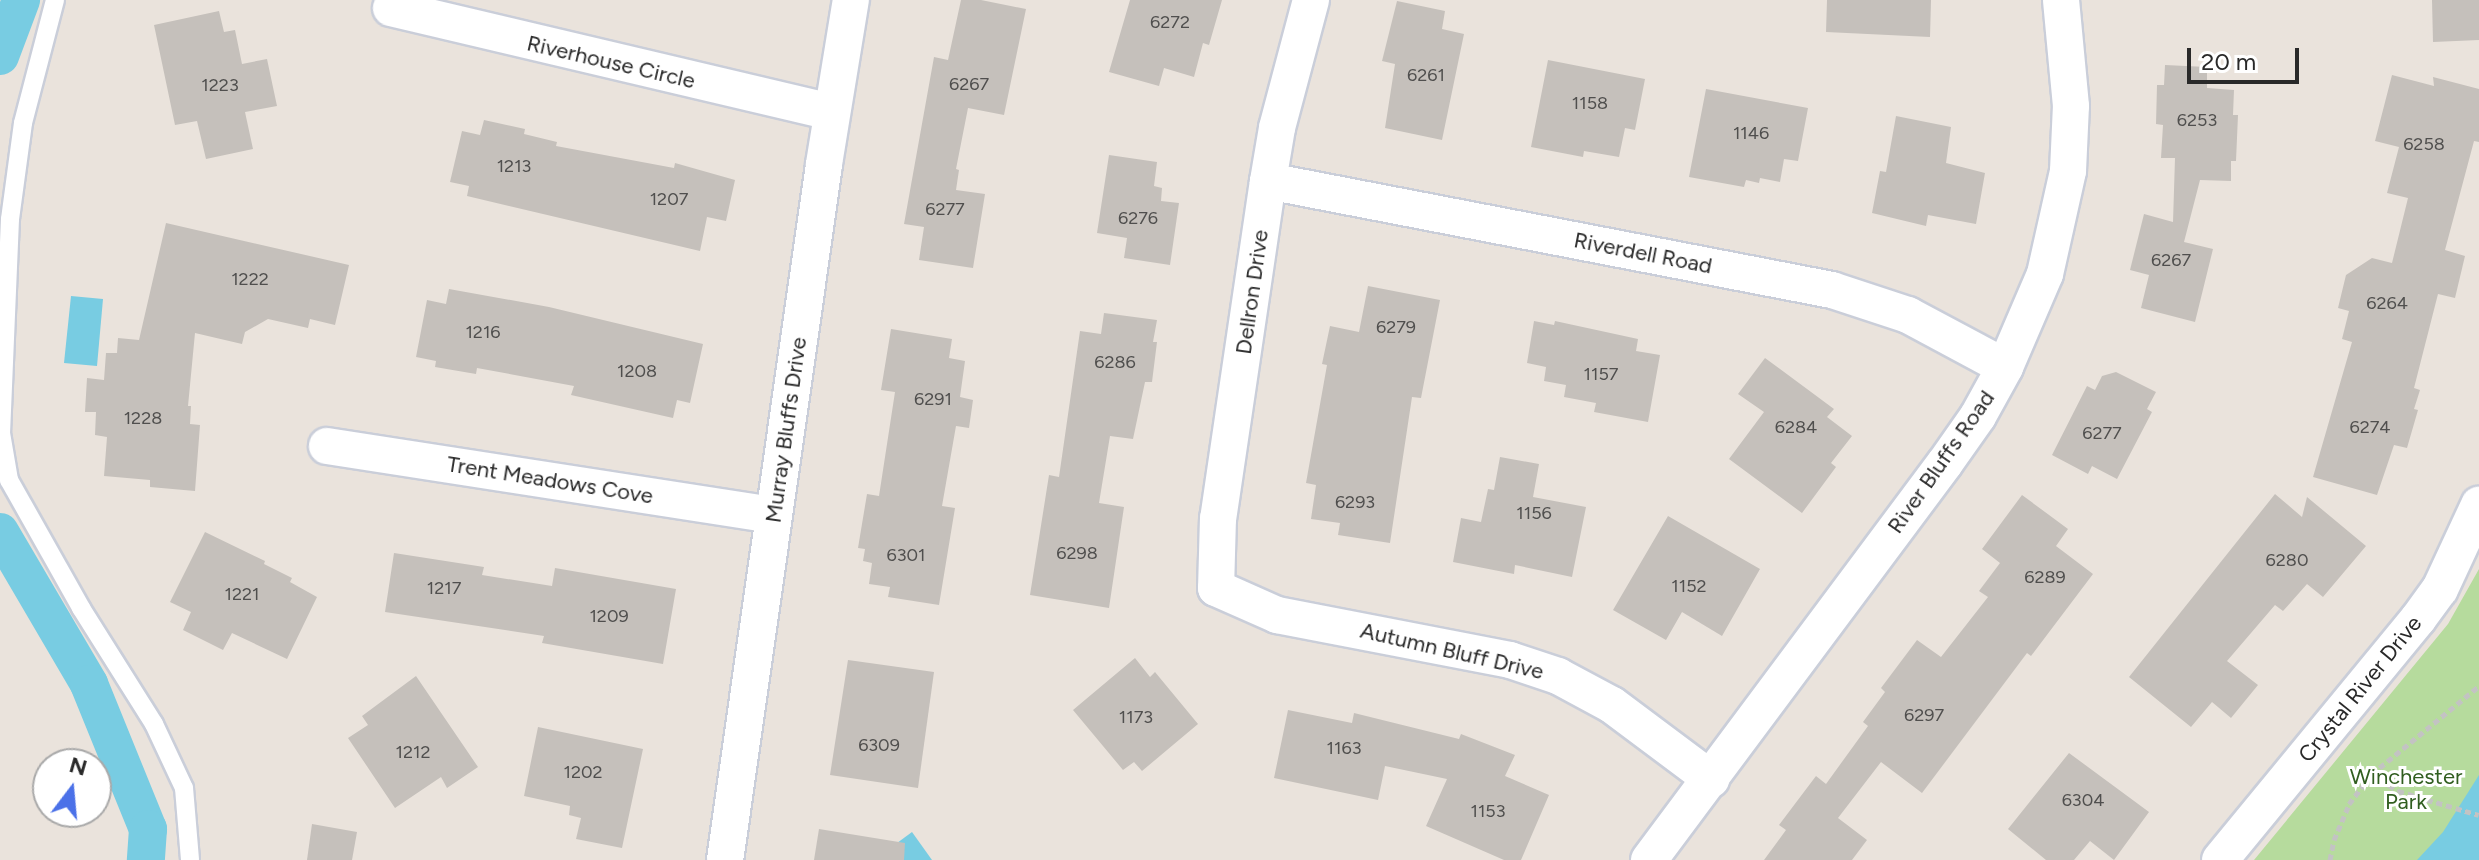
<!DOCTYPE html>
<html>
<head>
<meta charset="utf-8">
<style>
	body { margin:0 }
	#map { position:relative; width:2479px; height:860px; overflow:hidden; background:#eae3dc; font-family:Figtree,sans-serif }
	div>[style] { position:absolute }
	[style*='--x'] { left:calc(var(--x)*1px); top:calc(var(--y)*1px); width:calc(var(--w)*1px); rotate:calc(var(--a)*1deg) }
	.green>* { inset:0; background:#b6db9d }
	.water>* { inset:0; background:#78cce2 }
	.canal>* { height:38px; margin:-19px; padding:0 19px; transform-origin:19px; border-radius:19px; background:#78cce2 }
	.building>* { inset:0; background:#c5c0bb }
	.path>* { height:5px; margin-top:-2.5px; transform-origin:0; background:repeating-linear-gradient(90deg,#c3c3c3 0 6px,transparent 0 10px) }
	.roads { filter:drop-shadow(2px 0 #caced9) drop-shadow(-2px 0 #caced9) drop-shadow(0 2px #caced9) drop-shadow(0 -2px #caced9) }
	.service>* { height:18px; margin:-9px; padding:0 9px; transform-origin:9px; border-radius:9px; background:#fff }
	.minor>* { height:36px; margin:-18px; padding:0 18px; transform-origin:18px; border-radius:18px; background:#fff }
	span { translate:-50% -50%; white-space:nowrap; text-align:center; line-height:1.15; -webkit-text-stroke:6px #fff; paint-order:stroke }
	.number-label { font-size:18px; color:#504f4e }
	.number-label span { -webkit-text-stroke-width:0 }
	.street-label { font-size:22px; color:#292929 }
	.park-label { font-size:22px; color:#315e20 }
	.north { position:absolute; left:32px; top:748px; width:80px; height:80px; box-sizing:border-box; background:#fff; border:2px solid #a9a9a9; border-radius:50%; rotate:16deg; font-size:22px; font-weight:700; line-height:32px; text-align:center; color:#292929 }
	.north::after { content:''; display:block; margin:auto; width:28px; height:36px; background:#4b71e8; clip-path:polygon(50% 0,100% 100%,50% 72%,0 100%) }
	.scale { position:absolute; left:2187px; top:48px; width:112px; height:36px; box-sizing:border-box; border:4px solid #292929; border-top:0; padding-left:10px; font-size:24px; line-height:28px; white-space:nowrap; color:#292929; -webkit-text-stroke:6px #fff; paint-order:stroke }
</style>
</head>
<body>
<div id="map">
	<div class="green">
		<div style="clip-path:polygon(2479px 569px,2479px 860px,2254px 860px,2448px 624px)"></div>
	</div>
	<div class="water">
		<div style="clip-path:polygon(71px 296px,103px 299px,97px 366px,64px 363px)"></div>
		<div style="clip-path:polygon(2479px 775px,2479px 860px,2417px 860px,2443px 832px)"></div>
		<div style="clip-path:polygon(912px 832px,932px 860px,903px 860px,893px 846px)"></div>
	</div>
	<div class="canal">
		<div style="--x:0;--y:56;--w:60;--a:-69.4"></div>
		<div style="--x:0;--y:532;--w:176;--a:59.6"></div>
		<div style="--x:89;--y:684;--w:157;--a:67.9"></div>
		<div style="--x:148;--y:829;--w:31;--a:94"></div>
	</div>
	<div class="building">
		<div style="clip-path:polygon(961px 0,981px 0,1026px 9px,1004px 115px,968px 108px,956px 169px,959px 170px,956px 190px,985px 194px,973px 268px,919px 260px,924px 227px,904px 224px,934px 57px,948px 60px)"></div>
		<div style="clip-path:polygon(1130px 0,1222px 0,1209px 45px,1203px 43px,1194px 77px,1164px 68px,1159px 86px,1109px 72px)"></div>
		<div style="clip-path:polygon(1827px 0,1931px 0,1930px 37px,1826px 32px)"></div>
		<div style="clip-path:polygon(2432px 0,2479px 0,2479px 40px,2433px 42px)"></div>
		<div style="clip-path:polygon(1397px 1px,1445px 11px,1442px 29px,1464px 34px,1442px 140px,1385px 128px,1395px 64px,1382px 61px)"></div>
		<div style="clip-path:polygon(219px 11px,224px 32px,235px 30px,242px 64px,267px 59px,277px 106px,245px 112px,253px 149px,206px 159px,197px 121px,175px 125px,154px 25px)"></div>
		<div style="clip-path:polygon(1548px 60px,1645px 79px,1635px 130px,1625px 128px,1619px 157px,1584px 151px,1583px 157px,1531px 147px)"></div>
		<div style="clip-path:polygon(2165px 65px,2207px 67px,2207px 88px,2234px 90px,2233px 115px,2238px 115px,2236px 161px,2231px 161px,2231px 181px,2200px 180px,2184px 242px,2213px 249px,2195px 322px,2141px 308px,2149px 275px,2130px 270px,2144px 214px,2173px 222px,2175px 158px,2161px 158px,2163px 125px,2156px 124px,2157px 85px,2164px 85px)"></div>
		<div style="clip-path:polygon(2392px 75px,2434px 86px,2433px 77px,2479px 89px,2479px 142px,2474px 141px,2445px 250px,2465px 256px,2455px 298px,2438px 294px,2414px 388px,2420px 390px,2414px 409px,2418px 410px,2407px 448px,2394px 445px,2377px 495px,2313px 477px,2352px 342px,2342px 339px,2349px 311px,2338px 308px,2346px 275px,2372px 258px,2392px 263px,2408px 198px,2387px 193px,2399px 147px,2375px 141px)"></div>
		<div style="clip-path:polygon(1706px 89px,1808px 108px,1798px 161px,1784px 159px,1780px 182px,1760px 178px,1759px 183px,1746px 180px,1744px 187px,1689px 177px)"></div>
		<div style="clip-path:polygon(1896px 116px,1951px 127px,1946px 163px,1985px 173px,1976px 224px,1928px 215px,1926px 226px,1872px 213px,1880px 171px,1886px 172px)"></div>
		<div style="clip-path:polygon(484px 120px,525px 129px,524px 134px,557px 142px,556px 146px,674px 168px,675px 163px,735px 180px,726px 221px,707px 217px,700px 251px,467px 196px,469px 186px,450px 182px,462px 131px,480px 135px)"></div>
		<div style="clip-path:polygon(1109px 155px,1157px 162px,1154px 186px,1162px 188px,1161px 201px,1179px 203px,1170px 265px,1124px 258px,1127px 238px,1097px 233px)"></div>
		<div style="clip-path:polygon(166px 223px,349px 265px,335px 325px,310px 319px,308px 328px,268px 319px,245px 332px,242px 344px,195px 333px,188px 406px,191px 406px,190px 424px,200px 425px,195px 491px,150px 487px,150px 480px,104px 476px,107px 437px,95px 435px,96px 412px,85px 412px,87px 378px,104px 380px,106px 353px,117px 353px,118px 338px,139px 340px)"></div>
		<div style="clip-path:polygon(1368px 286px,1440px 300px,1421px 398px,1412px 397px,1390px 543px,1338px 535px,1340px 523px,1311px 519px,1316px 485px,1306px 483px,1327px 365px,1322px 364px,1330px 326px,1359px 332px)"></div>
		<div style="clip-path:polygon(449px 289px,549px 307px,703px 344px,690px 403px,677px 400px,673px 418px,571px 395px,574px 386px,477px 368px,476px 374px,435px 367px,436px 361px,416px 357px,427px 300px,446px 304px)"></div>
		<div style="clip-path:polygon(1104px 313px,1157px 320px,1153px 342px,1157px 342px,1152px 382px,1145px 382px,1133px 439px,1110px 436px,1099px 503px,1124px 507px,1109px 608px,1030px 595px,1049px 475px,1059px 477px,1080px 331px,1101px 334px)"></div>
		<div style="clip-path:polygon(1534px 321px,1554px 325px,1555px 321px,1638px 339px,1636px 351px,1660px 355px,1648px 422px,1594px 412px,1596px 403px,1564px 397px,1566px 385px,1544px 381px,1546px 367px,1527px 363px)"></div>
		<div style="clip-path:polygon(891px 329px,952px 339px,949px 358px,965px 361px,960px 397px,973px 400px,969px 428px,956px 426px,942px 506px,955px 508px,939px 605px,888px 597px,890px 587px,869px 584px,872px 563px,863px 561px,865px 549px,858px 548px,867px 494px,879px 496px,895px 392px,881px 390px)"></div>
		<div style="clip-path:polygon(1765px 358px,1834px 409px,1827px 417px,1852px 436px,1831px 463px,1836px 467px,1802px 513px,1729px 459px,1764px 412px,1738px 394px)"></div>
		<div style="clip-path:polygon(2116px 372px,2156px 392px,2147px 409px,2152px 412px,2117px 479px,2092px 466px,2088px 474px,2052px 455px,2087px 386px,2095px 390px,2102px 376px)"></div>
		<div style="clip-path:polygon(1500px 457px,1539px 464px,1533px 497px,1586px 507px,1572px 577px,1515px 565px,1514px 574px,1453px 562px,1461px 518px,1481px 522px,1488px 489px,1494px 490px)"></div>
		<div style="clip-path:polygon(2275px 494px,2302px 517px,2307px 497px,2366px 546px,2323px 597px,2307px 584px,2283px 611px,2275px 605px,2227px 661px,2258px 685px,2231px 718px,2212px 702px,2191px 727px,2129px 677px)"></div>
		<div style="clip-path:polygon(2022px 495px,2068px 529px,2056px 546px,2093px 574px,2031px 656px,2027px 653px,1922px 793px,1881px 762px,1838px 818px,1867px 840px,1852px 860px,1764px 860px,1786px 830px,1779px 825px,1816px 776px,1826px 784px,1868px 726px,1863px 722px,1885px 692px,1881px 688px,1917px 640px,1941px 657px,1988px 597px,1979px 591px,2000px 563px,1982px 549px)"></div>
		<div style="clip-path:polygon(1668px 516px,1760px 569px,1722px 636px,1682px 612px,1666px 640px,1613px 610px)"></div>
		<div style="clip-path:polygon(205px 532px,265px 561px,264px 564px,292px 578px,290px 582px,317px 597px,287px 659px,232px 633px,223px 650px,183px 630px,191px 612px,170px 602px)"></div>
		<div style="clip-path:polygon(394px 553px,484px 567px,482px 575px,552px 586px,555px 568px,676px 589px,663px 664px,542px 643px,544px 636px,385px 612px)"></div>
		<div style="clip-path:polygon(1135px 658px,1150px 677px,1155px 672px,1198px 724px,1142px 771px,1134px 762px,1123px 770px,1073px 710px)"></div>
		<div style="clip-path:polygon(848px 660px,934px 672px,918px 788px,830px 775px)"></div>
		<div style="clip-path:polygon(416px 676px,478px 767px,447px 788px,441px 777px,395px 808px,348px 738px,368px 725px,362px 716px)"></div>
		<div style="clip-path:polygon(1288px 710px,1352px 723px,1354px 713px,1459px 739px,1461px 734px,1515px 755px,1505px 776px,1549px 795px,1521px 860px,1504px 860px,1426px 826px,1447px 779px,1385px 766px,1378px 800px,1274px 778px)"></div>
		<div style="clip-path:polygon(538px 727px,643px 749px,622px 848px,576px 839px,581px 818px,569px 815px,570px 806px,524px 796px)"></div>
		<div style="clip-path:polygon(2069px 753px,2149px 812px,2114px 860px,2090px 841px,2074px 860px,2046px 860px,2008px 829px)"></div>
		<div style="clip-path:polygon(312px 824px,357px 832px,352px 860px,307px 860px)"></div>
		<div style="clip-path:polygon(819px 829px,905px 843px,904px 860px,814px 860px)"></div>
	</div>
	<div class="path">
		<div style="--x:2372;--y:774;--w:31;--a:33"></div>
		<div style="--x:2398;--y:791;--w:84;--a:16.5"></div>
		<div style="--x:2330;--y:860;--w:20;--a:-79"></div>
		<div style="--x:2334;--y:840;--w:39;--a:-67"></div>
		<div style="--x:2349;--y:804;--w:38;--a:-53"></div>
		<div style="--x:2372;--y:774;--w:139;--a:-39.4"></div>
	</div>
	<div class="roads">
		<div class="service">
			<div style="--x:55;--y:0;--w:127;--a:104.6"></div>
			<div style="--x:23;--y:123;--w:97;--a:97.7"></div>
			<div style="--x:10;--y:219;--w:214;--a:92.4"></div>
			<div style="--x:1;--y:433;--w:48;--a:80.3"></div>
			<div style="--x:9;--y:480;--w:147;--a:60.6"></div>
			<div style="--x:81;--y:608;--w:137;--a:57.8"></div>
			<div style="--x:154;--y:724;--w:71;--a:64.9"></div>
			<div style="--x:184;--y:788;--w:72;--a:85.2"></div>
		</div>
		<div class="minor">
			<div style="--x:1311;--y:0;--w:132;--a:104.9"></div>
			<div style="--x:1277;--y:128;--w:54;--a:99.6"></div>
			<div style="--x:1268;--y:181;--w:341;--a:98.4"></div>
			<div style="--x:1218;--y:518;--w:70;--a:91.6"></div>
			<div style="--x:1216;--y:588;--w:67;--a:23.9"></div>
			<div style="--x:1277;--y:615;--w:237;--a:10.9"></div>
			<div style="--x:1510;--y:660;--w:51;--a:18.4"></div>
			<div style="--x:1558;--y:676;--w:61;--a:28.2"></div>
			<div style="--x:1612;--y:705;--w:124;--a:36.8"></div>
			<div style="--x:391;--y:8;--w:453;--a:13.3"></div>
			<div style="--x:1268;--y:181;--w:574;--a:10.94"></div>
			<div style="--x:1832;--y:290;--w:80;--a:18.2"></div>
			<div style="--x:1908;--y:315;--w:110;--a:28.2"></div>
			<div style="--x:327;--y:446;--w:451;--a:8.8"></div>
			<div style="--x:725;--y:860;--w:703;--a:-81.9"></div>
			<div style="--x:824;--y:164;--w:166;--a:-80.7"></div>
			<div style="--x:1649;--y:860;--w:495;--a:-53.3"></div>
			<div style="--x:1945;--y:463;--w:57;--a:-54.9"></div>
			<div style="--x:1978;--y:416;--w:56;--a:-61.1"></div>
			<div style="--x:2005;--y:367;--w:101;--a:-66.7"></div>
			<div style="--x:2045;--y:274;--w:106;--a:-77.4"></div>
			<div style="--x:2068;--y:171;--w:65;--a:-87.4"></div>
			<div style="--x:2071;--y:106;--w:106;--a:-95.4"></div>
			<div style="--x:2220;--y:860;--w:312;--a:-50.6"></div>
			<div style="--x:2418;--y:619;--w:37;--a:-54"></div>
			<div style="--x:2440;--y:589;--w:93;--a:-65.1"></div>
		</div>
	</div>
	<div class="number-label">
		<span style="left:1170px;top:22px">6272</span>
		<span style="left:1426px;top:75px">6261</span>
		<span style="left:969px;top:84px">6267</span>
		<span style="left:220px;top:85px">1223</span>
		<span style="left:1590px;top:103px">1158</span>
		<span style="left:2197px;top:120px">6253</span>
		<span style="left:1751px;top:133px">1146</span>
		<span style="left:2424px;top:144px">6258</span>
		<span style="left:514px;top:166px">1213</span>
		<span style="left:669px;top:199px">1207</span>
		<span style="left:945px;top:209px">6277</span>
		<span style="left:1138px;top:218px">6276</span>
		<span style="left:2171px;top:260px">6267</span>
		<span style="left:250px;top:279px">1222</span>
		<span style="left:2387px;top:303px">6264</span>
		<span style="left:1396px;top:327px">6279</span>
		<span style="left:483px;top:332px">1216</span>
		<span style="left:1115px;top:362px">6286</span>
		<span style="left:637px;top:371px">1208</span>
		<span style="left:1601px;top:374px">1157</span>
		<span style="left:933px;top:399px">6291</span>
		<span style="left:143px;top:418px">1228</span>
		<span style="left:1796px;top:427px">6284</span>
		<span style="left:2370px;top:427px">6274</span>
		<span style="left:2102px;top:433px">6277</span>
		<span style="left:1355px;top:502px">6293</span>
		<span style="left:1534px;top:513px">1156</span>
		<span style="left:1077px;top:553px">6298</span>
		<span style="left:906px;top:555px">6301</span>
		<span style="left:2287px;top:560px">6280</span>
		<span style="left:2045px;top:577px">6289</span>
		<span style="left:1689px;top:586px">1152</span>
		<span style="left:444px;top:588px">1217</span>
		<span style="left:242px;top:594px">1221</span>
		<span style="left:609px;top:616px">1209</span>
		<span style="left:1924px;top:715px">6297</span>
		<span style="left:1136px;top:717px">1173</span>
		<span style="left:879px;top:745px">6309</span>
		<span style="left:1344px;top:748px">1163</span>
		<span style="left:413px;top:752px">1212</span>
		<span style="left:583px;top:772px">1202</span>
		<span style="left:2083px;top:800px">6304</span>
		<span style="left:1488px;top:811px">1153</span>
	</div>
	<div class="street-label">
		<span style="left:611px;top:62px;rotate:13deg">Riverhouse Circle</span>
		<span style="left:1643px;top:253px;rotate:11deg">Riverdell Road</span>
		<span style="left:1252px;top:292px;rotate:-82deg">Dellron Drive</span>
		<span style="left:786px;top:430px;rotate:-82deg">Murray Bluffs Drive</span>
		<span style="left:1941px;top:462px;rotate:-55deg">River Bluffs Road</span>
		<span style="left:550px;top:480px;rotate:9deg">Trent Meadows Cove</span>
		<span style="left:1452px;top:651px;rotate:13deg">Autumn Bluff Drive</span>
		<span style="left:2360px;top:689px;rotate:-51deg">Crystal River Drive</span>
	</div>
	<div class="park-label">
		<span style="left:2406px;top:789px">Winchester<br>Park</span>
	</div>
	<div class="north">N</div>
	<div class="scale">20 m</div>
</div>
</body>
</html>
